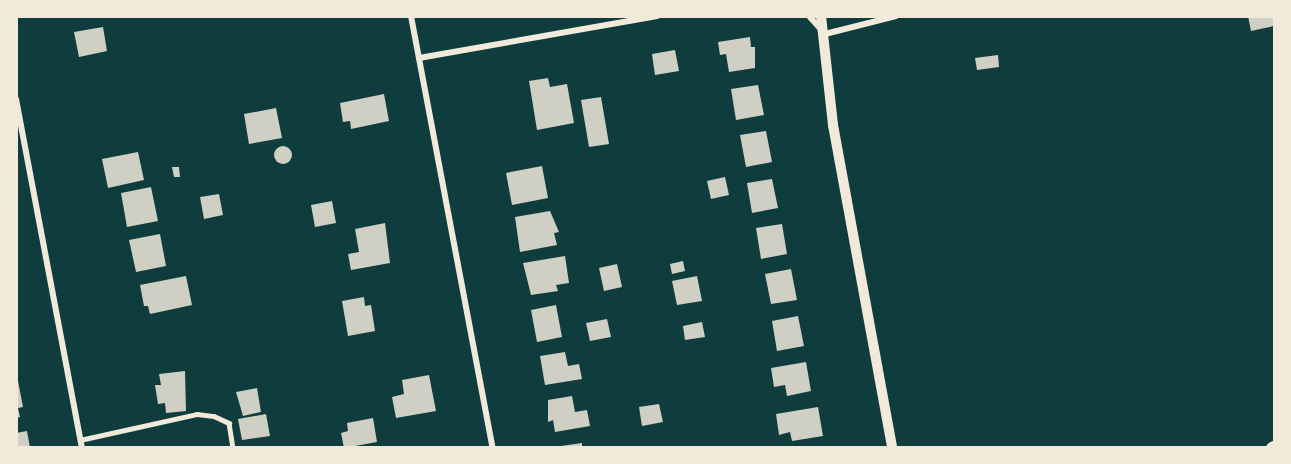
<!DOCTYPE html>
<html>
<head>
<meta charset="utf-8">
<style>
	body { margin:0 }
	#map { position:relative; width:1291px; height:464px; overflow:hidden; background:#0f3d3e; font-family:Literata,serif }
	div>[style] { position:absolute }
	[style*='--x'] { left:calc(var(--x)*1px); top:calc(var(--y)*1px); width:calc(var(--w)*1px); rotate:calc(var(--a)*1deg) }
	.building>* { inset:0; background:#cfcfc3 }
	.round { border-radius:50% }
	.service>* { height:4.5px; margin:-2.25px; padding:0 2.25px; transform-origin:2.25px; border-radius:2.25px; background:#f1e9da }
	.minor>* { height:6px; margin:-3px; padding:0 3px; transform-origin:3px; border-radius:3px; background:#f1e9da }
	.tertiary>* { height:10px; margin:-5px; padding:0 5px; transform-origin:5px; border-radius:5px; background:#f1e9da }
	.secondary>* { height:12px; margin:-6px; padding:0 6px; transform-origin:6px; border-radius:6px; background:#f1e9da }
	span { translate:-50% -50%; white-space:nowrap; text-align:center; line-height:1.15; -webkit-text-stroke:4.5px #f1e9da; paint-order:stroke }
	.frame { position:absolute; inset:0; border:18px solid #f1e9da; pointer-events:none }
</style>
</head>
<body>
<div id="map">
	<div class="building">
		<div style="clip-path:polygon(1248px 16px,1274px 16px,1274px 26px,1251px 31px)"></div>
		<div style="clip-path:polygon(103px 27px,107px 51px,79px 57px,74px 32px)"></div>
		<div style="clip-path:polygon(750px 37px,751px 47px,755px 47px,755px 68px,729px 72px,726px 54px,720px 55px,718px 42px)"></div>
		<div style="clip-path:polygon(675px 50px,679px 71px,655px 75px,652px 54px)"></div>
		<div style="clip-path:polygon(998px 55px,999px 67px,977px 70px,975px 58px)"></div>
		<div style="clip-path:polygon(548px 78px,550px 87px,567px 84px,574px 123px,537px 130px,529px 81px)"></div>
		<div style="clip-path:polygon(758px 85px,764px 115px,736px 120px,731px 89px)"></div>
		<div style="clip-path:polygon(384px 94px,389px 121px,351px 129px,350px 121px,343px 122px,340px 103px)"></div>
		<div style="clip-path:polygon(601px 97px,609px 144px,589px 147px,581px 100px)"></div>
		<div style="clip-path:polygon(276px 108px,282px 138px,249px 144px,244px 114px)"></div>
		<div style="clip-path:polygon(766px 131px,772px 162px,746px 167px,740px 135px)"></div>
		<div class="round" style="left:274px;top:146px;width:18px;height:18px"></div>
		<div style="clip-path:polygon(138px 152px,144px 180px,108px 188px,102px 159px)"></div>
		<div style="clip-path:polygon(542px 166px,548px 198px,512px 205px,506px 173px)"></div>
		<div style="clip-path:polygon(172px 167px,179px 167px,180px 177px,174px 177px)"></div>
		<div style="clip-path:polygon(725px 177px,729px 195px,711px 199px,707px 181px)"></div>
		<div style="clip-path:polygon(772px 179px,778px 208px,752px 213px,747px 183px)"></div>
		<div style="clip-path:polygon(151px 187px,158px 221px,127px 227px,121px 193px)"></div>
		<div style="clip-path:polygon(219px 194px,223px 215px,204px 219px,200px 197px)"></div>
		<div style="clip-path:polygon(332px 201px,336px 223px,315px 227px,311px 205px)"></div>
		<div style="clip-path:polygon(550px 211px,559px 232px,554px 233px,557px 245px,520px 252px,515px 217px)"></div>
		<div style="clip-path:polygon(385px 223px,390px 263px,351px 270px,348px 254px,359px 252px,355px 229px)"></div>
		<div style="clip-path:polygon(782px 224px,787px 254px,761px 259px,756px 228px)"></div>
		<div style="clip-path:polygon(160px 234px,166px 266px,136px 272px,129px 240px)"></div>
		<div style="clip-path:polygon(565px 256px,569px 283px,556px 285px,558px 291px,531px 295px,523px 263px)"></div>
		<div style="clip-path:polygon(683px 261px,685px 271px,672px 274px,670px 264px)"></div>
		<div style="clip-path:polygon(617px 264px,622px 287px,604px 291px,599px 268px)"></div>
		<div style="clip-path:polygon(791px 269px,797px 300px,771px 304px,765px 274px)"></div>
		<div style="clip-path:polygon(186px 276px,192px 305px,150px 314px,148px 306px,144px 306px,140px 285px)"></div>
		<div style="clip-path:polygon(697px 276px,702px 301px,677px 305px,672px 281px)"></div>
		<div style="clip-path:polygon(364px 297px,365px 306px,371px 305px,375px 331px,348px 336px,342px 301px)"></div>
		<div style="clip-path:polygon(556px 305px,562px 337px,537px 342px,531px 310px)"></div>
		<div style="clip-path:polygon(798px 316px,804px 346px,777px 351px,772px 321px)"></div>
		<div style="clip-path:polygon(607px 319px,611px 337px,590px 341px,586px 323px)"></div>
		<div style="clip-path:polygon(702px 322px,705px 337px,685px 340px,683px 326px)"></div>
		<div style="clip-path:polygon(565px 352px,568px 366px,579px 364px,582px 379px,545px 385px,540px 356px)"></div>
		<div style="clip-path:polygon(806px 362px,811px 391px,787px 396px,785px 385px,774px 387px,771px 368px)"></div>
		<div style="clip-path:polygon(185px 371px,186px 411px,166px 413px,165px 403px,158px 404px,155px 385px,161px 385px,159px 374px)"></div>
		<div style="clip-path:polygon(429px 375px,436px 411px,396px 418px,392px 397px,404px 394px,402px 380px)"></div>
		<div style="clip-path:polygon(18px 381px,23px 407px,18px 408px,20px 417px,16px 418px)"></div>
		<div style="clip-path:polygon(257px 388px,261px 412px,243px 416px,236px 392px)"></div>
		<div style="clip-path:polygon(572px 396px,575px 412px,587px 410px,590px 426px,555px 432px,553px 420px,548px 422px,548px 400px)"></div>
		<div style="clip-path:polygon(659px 404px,663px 422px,642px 426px,639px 407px)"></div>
		<div style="clip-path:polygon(818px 407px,823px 436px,792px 441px,790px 432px,779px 435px,776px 414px)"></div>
		<div style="clip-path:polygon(266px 414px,270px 436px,242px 440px,238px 419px)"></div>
		<div style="clip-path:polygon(373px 418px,377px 442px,344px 448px,341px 433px,348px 431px,347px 423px)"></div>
		<div style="clip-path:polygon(27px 431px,30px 448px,16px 448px,16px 433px)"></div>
		<div style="clip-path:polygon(582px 443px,582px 448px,561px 448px,561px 446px)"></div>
	</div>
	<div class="service">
		<div style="--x:80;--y:440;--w:120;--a:-12.5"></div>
		<div style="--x:197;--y:414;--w:17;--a:7"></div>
		<div style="--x:214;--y:416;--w:17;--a:25"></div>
		<div style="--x:229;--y:423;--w:25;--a:81"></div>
	</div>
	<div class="minor">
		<div style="--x:411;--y:16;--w:440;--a:79.3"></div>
		<div style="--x:809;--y:16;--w:24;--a:48"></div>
		<div style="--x:825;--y:34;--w:73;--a:-14.2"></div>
		<div style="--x:419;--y:58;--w:242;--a:-10"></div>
		<div style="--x:16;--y:99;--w:355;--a:79.3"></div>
	</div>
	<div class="tertiary">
		<div style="--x:821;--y:16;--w:110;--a:83.7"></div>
		<div style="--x:833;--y:125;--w:328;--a:79.6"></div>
	</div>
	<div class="secondary">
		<div style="--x:1272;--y:448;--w:2;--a:-27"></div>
	</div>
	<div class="frame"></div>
</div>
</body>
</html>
